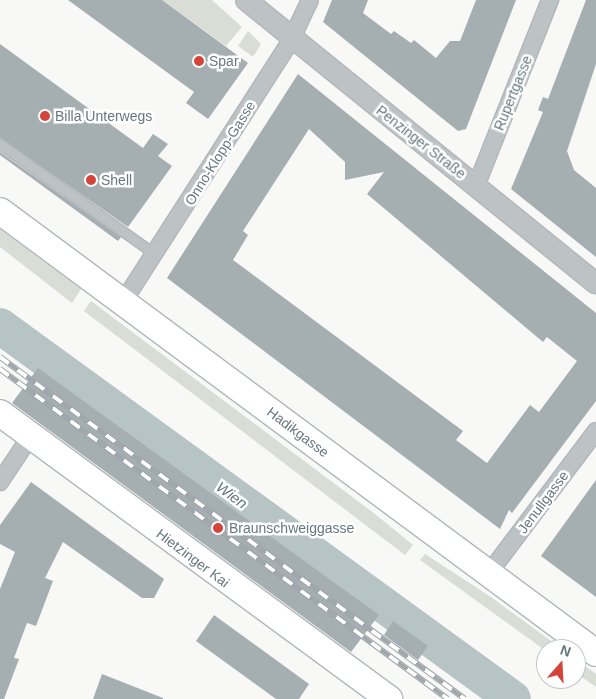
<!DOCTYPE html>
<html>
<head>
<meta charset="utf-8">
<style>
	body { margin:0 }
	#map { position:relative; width:596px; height:699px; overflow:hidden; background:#f8f8f6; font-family:Helvetica,sans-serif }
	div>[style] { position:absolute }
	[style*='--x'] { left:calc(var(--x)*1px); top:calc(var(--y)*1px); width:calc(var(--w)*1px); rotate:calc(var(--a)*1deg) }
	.green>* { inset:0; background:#d9ddd5 }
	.river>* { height:36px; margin:-18px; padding:0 18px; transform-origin:18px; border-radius:18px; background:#b6c4c6 }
	.building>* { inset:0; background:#a5afb2 }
	.roads { filter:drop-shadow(1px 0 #b1b7ba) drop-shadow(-1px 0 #b1b7ba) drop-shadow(0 1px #b1b7ba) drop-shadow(0 -1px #b1b7ba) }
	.service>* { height:9px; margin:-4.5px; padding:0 4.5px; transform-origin:4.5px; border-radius:4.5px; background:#bdc3c5 }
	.minor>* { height:16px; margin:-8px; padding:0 8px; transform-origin:8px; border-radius:8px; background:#bdc3c5 }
	.tertiary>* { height:20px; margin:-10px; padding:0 10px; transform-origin:10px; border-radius:10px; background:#bdc3c5 }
	.primary>* { height:26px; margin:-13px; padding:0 13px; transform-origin:13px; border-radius:13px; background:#fff }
	.rail>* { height:5.5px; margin-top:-2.75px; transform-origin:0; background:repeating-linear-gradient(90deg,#fff 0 11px,#a0a8ab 0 22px); box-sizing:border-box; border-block:1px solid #a0a8ab }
	.dots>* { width:14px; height:14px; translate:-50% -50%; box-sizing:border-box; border:2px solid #fff; border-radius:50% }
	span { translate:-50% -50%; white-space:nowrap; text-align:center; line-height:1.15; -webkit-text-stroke:5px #fff; paint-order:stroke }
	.poi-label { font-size:14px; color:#66787e }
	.left { translate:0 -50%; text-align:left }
	.street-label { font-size:14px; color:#66787e }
	.water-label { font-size:15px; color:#607678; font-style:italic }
	.north { position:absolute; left:536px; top:639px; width:50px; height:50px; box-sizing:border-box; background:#fff; border:1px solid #c2c9cb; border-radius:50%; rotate:19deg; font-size:14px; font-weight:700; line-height:20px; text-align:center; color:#66787e }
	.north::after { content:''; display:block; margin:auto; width:18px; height:22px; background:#d4443a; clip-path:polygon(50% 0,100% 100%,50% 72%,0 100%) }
</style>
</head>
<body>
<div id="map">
	<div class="green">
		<div style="clip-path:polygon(162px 0,212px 0,242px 27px,226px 46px)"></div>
		<div style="clip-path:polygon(248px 31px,261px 44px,253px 57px,238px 46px)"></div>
		<div style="clip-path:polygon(0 229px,81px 289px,72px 303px,0 247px)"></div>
		<div style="clip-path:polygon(91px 301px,375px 514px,413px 545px,405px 555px,84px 311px)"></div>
		<div style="clip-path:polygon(425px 554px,491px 597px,562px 649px,546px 651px,420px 560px)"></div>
		<div style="clip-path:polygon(576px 659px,596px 674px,596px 687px,576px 673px)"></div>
	</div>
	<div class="river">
		<div style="--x:0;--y:326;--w:634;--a:36.02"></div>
	</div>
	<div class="building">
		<div style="clip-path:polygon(68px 0,162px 0,248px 63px,208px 119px,186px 103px,194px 92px)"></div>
		<div style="clip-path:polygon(332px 0,368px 0,363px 13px,391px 34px,394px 31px,411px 43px,414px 40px,436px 58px,450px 41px,460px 41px,476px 0,516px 0,466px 129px,458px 131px,323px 22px)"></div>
		<div style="clip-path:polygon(586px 0,596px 0,596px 64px,567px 151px,574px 170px,596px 188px,596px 257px,511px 189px,543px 112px,538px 110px,543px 97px,548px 99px)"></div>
		<div style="clip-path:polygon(0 44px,143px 148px,153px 134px,168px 144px,158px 156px,172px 166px,128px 227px,0 138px)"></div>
		<div style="clip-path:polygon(evenodd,298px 74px,596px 313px,596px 401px,512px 513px,509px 510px,500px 529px,167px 278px,298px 74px,309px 129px,345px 162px,345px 180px,384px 172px,367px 194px,543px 342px,547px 337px,577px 361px,539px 412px,530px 405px,487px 463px,456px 440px,463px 431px,233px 260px,248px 235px,243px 231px,309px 129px)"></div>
		<div style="clip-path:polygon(0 152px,121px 237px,118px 241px,0 155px)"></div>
		<div style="clip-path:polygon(38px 368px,379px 615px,351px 652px,12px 403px)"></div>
		<div style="clip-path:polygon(596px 480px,596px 597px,541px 556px)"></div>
		<div style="clip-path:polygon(31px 482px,164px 579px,154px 598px,142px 598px,63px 542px,45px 578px,53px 581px,36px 626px,27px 623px,14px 658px,19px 659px,4px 699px,0 699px,0 589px,15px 552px,0 544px,0 525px)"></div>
		<div style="clip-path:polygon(214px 615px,309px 684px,299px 699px,276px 699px,196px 641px)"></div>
		<div style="clip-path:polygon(393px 621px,428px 646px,418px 660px,384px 635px)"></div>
		<div style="clip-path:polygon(102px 674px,163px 698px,163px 699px,93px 699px)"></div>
	</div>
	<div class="roads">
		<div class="service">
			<div style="--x:0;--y:144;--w:190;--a:35.4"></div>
		</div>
		<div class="minor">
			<div style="--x:476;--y:186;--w:200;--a:-68.3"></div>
			<div style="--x:123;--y:302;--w:311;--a:-57.3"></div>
			<div style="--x:291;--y:40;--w:44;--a:-64.6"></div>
			<div style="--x:0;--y:482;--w:54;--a:-56.3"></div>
			<div style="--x:489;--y:573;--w:178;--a:-53"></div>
		</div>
		<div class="tertiary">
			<div style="--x:246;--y:0;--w:450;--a:39"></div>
		</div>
		<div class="primary">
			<div style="--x:0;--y:211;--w:742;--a:36.56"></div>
			<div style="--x:0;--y:413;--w:483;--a:36.3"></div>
		</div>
	</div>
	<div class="rail">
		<div style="--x:0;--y:357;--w:577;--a:36.33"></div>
		<div style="--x:0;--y:369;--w:556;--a:36.38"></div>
	</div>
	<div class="dots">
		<div style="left:199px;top:61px;background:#d4443a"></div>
		<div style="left:45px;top:116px;background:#d4443a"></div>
		<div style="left:91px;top:180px;background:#d4443a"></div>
		<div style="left:218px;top:528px;background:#d4443a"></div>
	</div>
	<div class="poi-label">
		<span class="left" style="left:209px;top:61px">Spar</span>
		<span class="left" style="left:55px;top:116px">Billa Unterwegs</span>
		<span class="left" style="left:101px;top:180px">Shell</span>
		<span class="left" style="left:229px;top:528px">Braunschweiggasse</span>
	</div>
	<div class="street-label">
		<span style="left:513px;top:93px;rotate:-68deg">Rupertgasse</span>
		<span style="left:421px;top:142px;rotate:38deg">Penzinger Straße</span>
		<span style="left:220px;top:153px;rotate:-58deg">Onno-Klopp-Gasse</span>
		<span style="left:298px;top:432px;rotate:37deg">Hadikgasse</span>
		<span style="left:543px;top:502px;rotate:-53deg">Jenullgasse</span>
		<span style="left:193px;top:558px;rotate:37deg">Hietzinger Kai</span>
	</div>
	<div class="water-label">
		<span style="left:232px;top:495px;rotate:36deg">Wien</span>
	</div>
	<div class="north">N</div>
</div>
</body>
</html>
